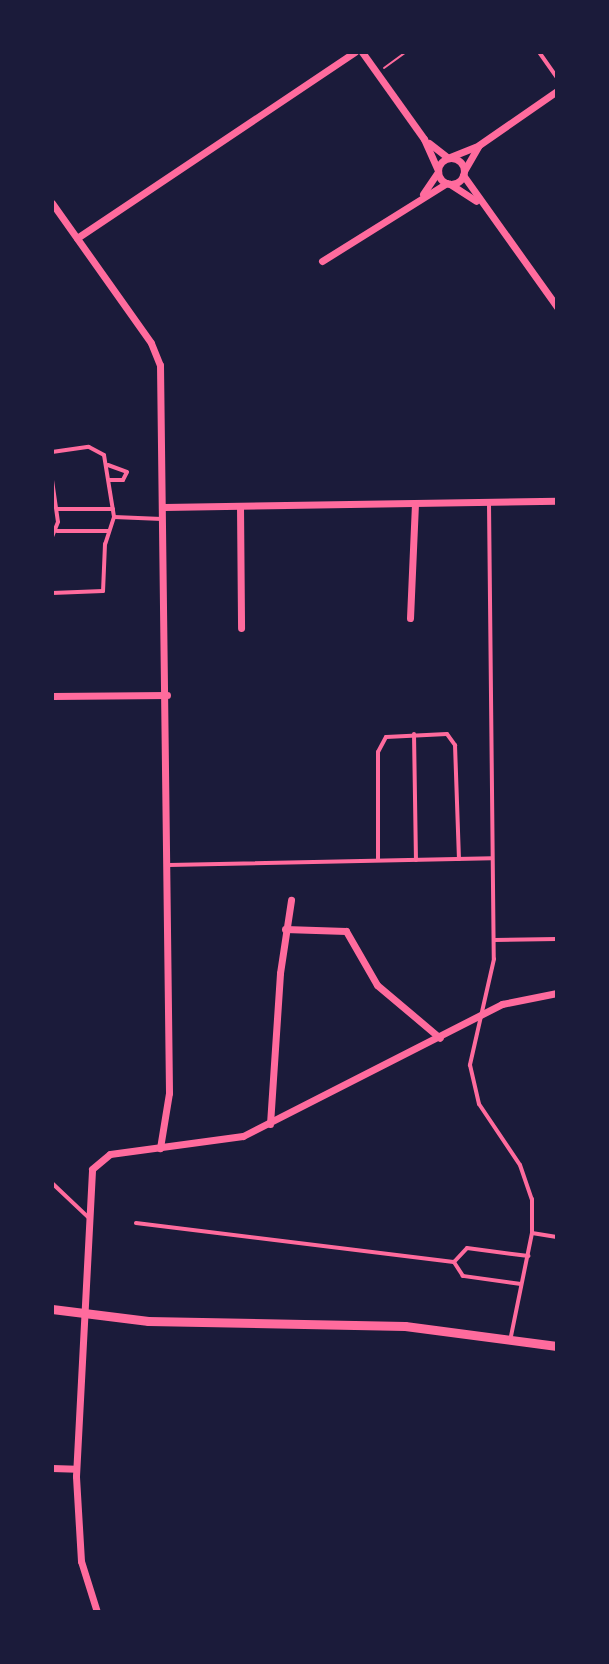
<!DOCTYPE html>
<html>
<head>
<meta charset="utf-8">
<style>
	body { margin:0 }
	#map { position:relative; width:609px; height:1664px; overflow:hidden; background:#1b1b3a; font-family:Manrope,sans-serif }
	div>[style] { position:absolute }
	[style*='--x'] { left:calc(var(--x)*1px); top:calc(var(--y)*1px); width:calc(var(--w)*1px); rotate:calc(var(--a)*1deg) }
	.path>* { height:2px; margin:-1px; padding:0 1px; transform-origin:1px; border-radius:1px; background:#ff6b9d }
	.service>* { height:4px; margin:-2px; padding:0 2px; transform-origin:2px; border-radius:2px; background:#ff6b9d }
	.minor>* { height:7px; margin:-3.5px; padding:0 3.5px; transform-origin:3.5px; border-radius:3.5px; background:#ff6b9d }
	.minor>.ring { margin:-3.5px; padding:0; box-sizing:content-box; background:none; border:7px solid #ff6b9d; border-radius:50% }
	.tertiary>* { height:9px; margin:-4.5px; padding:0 4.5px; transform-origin:4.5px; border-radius:4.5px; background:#ff6b9d }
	span { translate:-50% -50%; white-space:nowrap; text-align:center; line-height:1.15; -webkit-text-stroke:6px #1b1b3a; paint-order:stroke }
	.frame { position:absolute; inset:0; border:54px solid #1b1b3a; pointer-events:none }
</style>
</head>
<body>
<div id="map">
	<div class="path">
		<div style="--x:384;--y:68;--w:27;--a:-36"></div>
	</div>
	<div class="service">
		<div style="--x:539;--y:52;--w:32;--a:55"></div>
		<div style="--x:52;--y:452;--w:37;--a:-8"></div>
		<div style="--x:89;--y:447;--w:17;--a:28"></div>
		<div style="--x:104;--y:455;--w:63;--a:80.8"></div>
		<div style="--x:114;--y:517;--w:28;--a:108"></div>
		<div style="--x:105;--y:544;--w:47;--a:92.4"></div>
		<div style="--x:103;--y:591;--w:51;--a:177.8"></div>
		<div style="--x:108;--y:465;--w:20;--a:20"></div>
		<div style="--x:127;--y:472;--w:9;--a:117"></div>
		<div style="--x:123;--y:480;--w:14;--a:180"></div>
		<div style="--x:52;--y:480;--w:42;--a:81.9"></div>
		<div style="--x:58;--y:522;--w:16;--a:112"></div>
		<div style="--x:489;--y:504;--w:455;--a:89.4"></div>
		<div style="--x:494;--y:959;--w:109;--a:102.8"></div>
		<div style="--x:470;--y:1065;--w:40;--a:77"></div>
		<div style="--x:479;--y:1104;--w:73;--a:56.1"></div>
		<div style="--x:520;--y:1165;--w:36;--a:71"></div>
		<div style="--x:532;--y:1199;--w:34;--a:90"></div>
		<div style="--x:532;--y:1233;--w:105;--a:101.5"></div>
		<div style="--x:57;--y:509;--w:56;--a:0"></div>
		<div style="--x:114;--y:517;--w:48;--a:2.4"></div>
		<div style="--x:57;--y:531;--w:52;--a:0"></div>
		<div style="--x:414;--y:734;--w:126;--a:89.1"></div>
		<div style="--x:378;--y:860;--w:108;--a:-90"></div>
		<div style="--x:378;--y:752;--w:17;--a:-62"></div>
		<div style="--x:386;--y:737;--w:61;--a:-2.8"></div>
		<div style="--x:447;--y:734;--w:14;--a:54"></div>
		<div style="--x:455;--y:745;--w:114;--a:88"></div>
		<div style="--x:169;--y:865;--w:323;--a:-1.2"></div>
		<div style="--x:494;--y:940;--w:63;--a:-0.9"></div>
		<div style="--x:52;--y:1183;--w:50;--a:43.4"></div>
		<div style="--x:136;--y:1223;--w:320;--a:7"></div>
		<div style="--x:532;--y:1233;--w:25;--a:9"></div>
		<div style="--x:521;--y:1284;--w:59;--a:-172.1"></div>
		<div style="--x:463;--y:1276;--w:17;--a:-123"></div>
		<div style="--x:454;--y:1262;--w:19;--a:-47"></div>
		<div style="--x:467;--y:1248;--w:62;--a:7.5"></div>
	</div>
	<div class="minor">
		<div style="--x:362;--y:52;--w:107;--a:54.5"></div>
		<div style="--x:424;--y:139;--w:34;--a:66"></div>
		<div style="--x:429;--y:143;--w:24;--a:38"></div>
		<div style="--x:450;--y:157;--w:31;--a:-22"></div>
		<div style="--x:479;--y:145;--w:95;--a:-34.7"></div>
		<div class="ring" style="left:438px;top:158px;width:19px;height:19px"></div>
		<div style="--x:464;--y:171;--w:28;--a:-60"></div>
		<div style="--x:463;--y:175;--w:162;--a:54.5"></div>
		<div style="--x:450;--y:184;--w:31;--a:33"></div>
		<div style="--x:423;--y:194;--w:27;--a:-56"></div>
		<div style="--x:52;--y:203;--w:171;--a:54.7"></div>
		<div style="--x:151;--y:343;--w:24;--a:68"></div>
		<div style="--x:160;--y:365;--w:728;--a:89.29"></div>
		<div style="--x:169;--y:1093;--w:56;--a:99.3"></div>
		<div style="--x:77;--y:238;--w:334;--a:-33.8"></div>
		<div style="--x:322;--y:261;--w:147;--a:-32"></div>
		<div style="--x:240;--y:506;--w:122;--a:89.5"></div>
		<div style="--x:164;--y:507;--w:393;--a:-0.9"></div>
		<div style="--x:410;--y:618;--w:115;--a:-87.5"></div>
		<div style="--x:52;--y:696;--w:115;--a:-0.5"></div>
		<div style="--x:285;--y:929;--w:61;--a:1.9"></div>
		<div style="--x:346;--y:931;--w:62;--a:60.1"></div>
		<div style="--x:377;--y:985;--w:82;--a:40.1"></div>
		<div style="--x:270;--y:1124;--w:151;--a:-86.2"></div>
		<div style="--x:280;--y:973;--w:74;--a:-81.4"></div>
		<div style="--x:52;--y:1468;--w:24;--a:2"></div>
		<div style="--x:97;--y:1612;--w:53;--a:-107.4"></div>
		<div style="--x:81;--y:1561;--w:85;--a:-93.4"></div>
		<div style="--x:76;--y:1476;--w:307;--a:-87"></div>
		<div style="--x:92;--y:1169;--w:23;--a:-40"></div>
		<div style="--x:110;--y:1154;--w:134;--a:-7.7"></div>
		<div style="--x:243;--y:1136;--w:291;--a:-27"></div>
		<div style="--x:502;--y:1004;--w:56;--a:-11.3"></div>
	</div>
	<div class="tertiary">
		<div style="--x:52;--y:1309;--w:97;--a:7.1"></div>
		<div style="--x:148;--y:1321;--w:257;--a:1.1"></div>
		<div style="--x:405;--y:1326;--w:153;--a:7.5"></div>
	</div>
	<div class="frame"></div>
</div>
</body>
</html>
